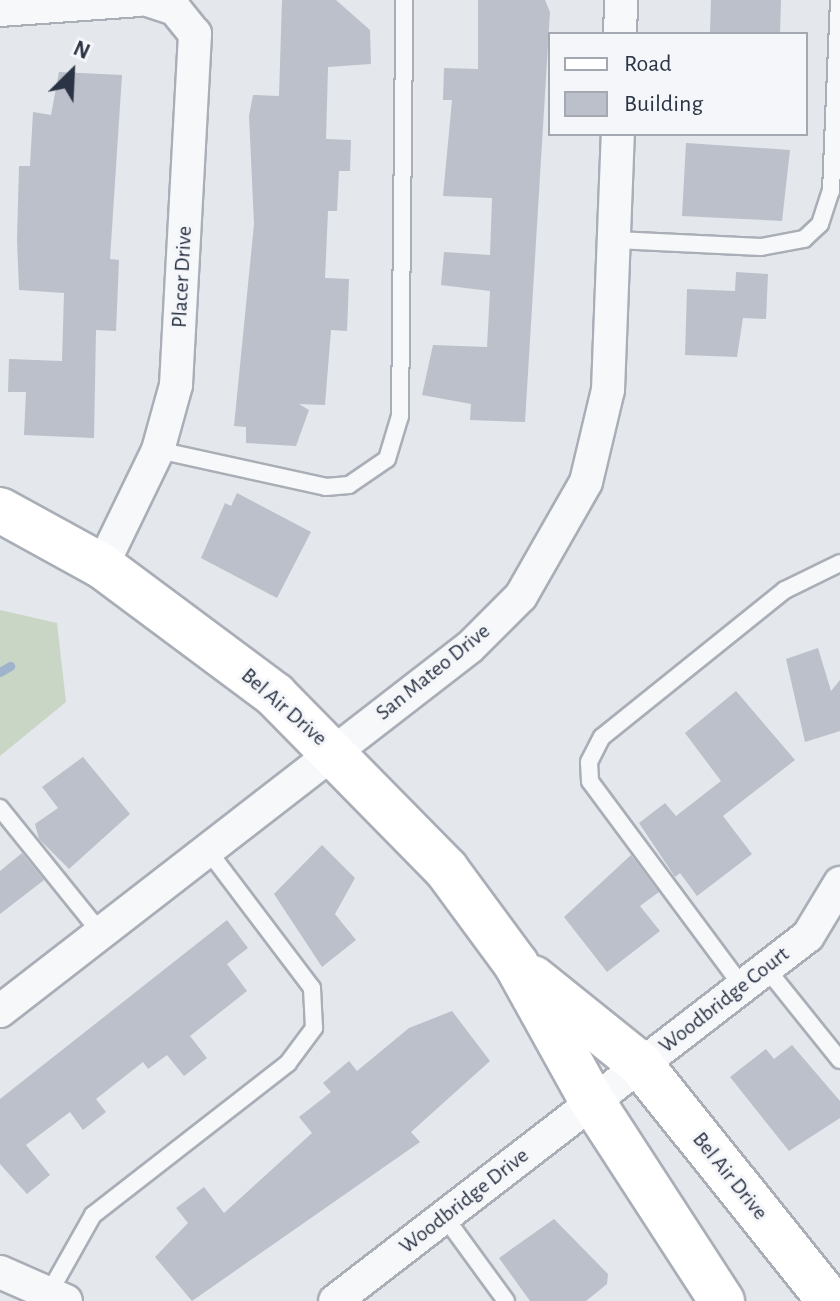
<!DOCTYPE html>
<html>
<head>
<meta charset="utf-8">
<style>
	body { margin:0 }
	#map { position:relative; width:840px; height:1301px; overflow:hidden; background:#e4e7ec; font-family:"Alegreya Sans",sans-serif }
	div>[style] { position:absolute }
	[style*='--x'] { left:calc(var(--x)*1px); top:calc(var(--y)*1px); width:calc(var(--w)*1px); rotate:calc(var(--a)*1deg) }
	.green>* { inset:0; background:#c9d6c5 }
	.stream>* { height:9px; margin:-4.5px; padding:0 4.5px; transform-origin:4.5px; border-radius:4.5px; background:#9fb4cc }
	.building>* { inset:0; background:#bbc0ca }
	.roads { filter:drop-shadow(2px 0 #a9aeb7) drop-shadow(-2px 0 #a9aeb7) drop-shadow(0 2px #a9aeb7) drop-shadow(0 -2px #a9aeb7) }
	.lane>* { height:16px; margin:-8px; padding:0 8px; transform-origin:8px; border-radius:8px; background:#f7f8fa }
	.street>* { height:32px; margin:-16px; padding:0 16px; transform-origin:16px; border-radius:16px; background:#f7f8fa }
	.secondary>* { height:44px; margin:-22px; padding:0 22px; transform-origin:22px; border-radius:22px; background:#fff }
	span { translate:-50% -50%; white-space:nowrap; text-align:center; line-height:1.15; -webkit-text-stroke:6px #f4f6f9; paint-order:stroke }
	.street-label { font-size:22px; color:#2b3445 }
	.legend { position:absolute; left:548px; top:32px; width:260px; height:104px; box-sizing:border-box; background:#f4f6f9; border:2px solid #a4a8b1; margin:0; padding:10px 14px; list-style:none; font-size:24px; color:#2b3445 }
	.legend li { display:flex; align-items:center; gap:16px; height:40px }
	.legend b { width:40px; border:2px solid #a4a8b1 }
	.north { position:absolute; left:32px; top:32px; width:80px; height:80px; -webkit-text-stroke:6px #f4f6f9; paint-order:stroke; rotate:24deg; font-size:22px; font-weight:700; line-height:32px; text-align:center; color:#2b3445 }
	.north::after { content:''; display:block; margin:auto; width:28px; height:36px; background:#2b3445; clip-path:polygon(50% 0,100% 100%,50% 72%,0 100%) }
</style>
</head>
<body>
<div id="map">
	<div class="green">
		<div style="clip-path:polygon(0 610px,57px 623px,66px 702px,0 756px)"></div>
	</div>
	<div class="stream">
		<div style="--x:0;--y:672;--w:12;--a:-31"></div>
	</div>
	<div class="building">
		<div style="clip-path:polygon(282px 0,336px 0,370px 30px,371px 64px,328px 67px,326px 139px,351px 140px,350px 171px,339px 171px,337px 211px,328px 211px,325px 278px,349px 279px,347px 331px,331px 330px,325px 405px,299px 404px,309px 410px,296px 446px,246px 443px,246px 427px,234px 426px,254px 224px,249px 116px,253px 95px,279px 96px)"></div>
		<div style="clip-path:polygon(478px 0,545px 0,550px 12px,525px 422px,470px 420px,471px 404px,422px 395px,433px 345px,487px 347px,490px 291px,441px 285px,444px 252px,490px 255px,492px 198px,443px 196px,452px 100px,443px 100px,444px 68px,478px 69px)"></div>
		<div style="clip-path:polygon(711px 0,781px 0,780px 34px,710px 33px)"></div>
		<div style="clip-path:polygon(59px 72px,122px 75px,110px 259px,119px 260px,116px 331px,96px 330px,94px 438px,24px 435px,26px 392px,8px 392px,9px 359px,62px 361px,64px 293px,19px 290px,17px 239px,19px 166px,30px 166px,33px 112px,51px 115px)"></div>
		<div style="clip-path:polygon(686px 143px,790px 150px,782px 221px,682px 216px)"></div>
		<div style="clip-path:polygon(736px 272px,768px 274px,766px 319px,743px 318px,737px 357px,685px 355px,687px 289px,735px 291px)"></div>
		<div style="clip-path:polygon(237px 493px,311px 532px,277px 598px,201px 558px,225px 503px,231px 506px)"></div>
		<div style="clip-path:polygon(818px 648px,831px 691px,840px 680px,840px 731px,805px 742px,786px 659px)"></div>
		<div style="clip-path:polygon(736px 691px,795px 760px,723px 816px,752px 854px,697px 896px,680px 873px,675px 877px,639px 823px,665px 803px,676px 816px,721px 781px,685px 733px)"></div>
		<div style="clip-path:polygon(83px 757px,130px 814px,69px 869px,39px 839px,35px 824px,58px 808px,42px 787px)"></div>
		<div style="clip-path:polygon(322px 845px,355px 878px,335px 914px,356px 940px,322px 967px,274px 894px)"></div>
		<div style="clip-path:polygon(22px 853px,44px 880px,0 914px,0 871px)"></div>
		<div style="clip-path:polygon(631px 855px,659px 892px,640px 906px,660px 931px,607px 972px,564px 917px)"></div>
		<div style="clip-path:polygon(227px 920px,248px 948px,227px 964px,247px 991px,190px 1036px,207px 1058px,184px 1076px,167px 1055px,148px 1069px,143px 1062px,96px 1099px,106px 1112px,83px 1130px,70px 1112px,26px 1145px,50px 1175px,27px 1194px,0 1164px,0 1099px)"></div>
		<div style="clip-path:polygon(452px 1011px,490px 1061px,411px 1132px,420px 1142px,192px 1301px,155px 1257px,188px 1223px,176px 1208px,204px 1187px,224px 1213px,312px 1133px,299px 1117px,331px 1092px,323px 1083px,349px 1061px,357px 1071px,409px 1028px)"></div>
		<div style="clip-path:polygon(792px 1045px,840px 1101px,840px 1118px,789px 1151px,730px 1077px,766px 1049px,774px 1059px)"></div>
		<div style="clip-path:polygon(554px 1219px,608px 1274px,607px 1284px,586px 1301px,530px 1301px,499px 1258px)"></div>
	</div>
	<div class="roads">
		<div class="lane">
			<div style="--x:616;--y:240;--w:145;--a:2.8"></div>
			<div style="--x:761;--y:247;--w:44;--a:-10.5"></div>
			<div style="--x:804;--y:239;--w:22;--a:-43"></div>
			<div style="--x:820;--y:224;--w:35;--a:-72"></div>
			<div style="--x:831;--y:191;--w:191;--a:-87.6"></div>
			<div style="--x:158;--y:450;--w:172;--a:12.4"></div>
			<div style="--x:326;--y:487;--w:23;--a:-5"></div>
			<div style="--x:349;--y:485;--w:46;--a:-34.4"></div>
			<div style="--x:387;--y:459;--w:45;--a:-73.2"></div>
			<div style="--x:400;--y:416;--w:416;--a:-89.4"></div>
			<div style="--x:0;--y:808;--w:159;--a:51.1"></div>
			<div style="--x:766;--y:968;--w:118;--a:51.2"></div>
			<div style="--x:742;--y:986;--w:255;--a:-126.6"></div>
			<div style="--x:590;--y:781;--w:19;--a:-93"></div>
			<div style="--x:589;--y:762;--w:28;--a:-63"></div>
			<div style="--x:602;--y:737;--w:235;--a:-38.8"></div>
			<div style="--x:785;--y:590;--w:61;--a:-26.1"></div>
			<div style="--x:444;--y:1216;--w:105;--a:53.9"></div>
			<div style="--x:49;--y:1293;--w:90;--a:-60.6"></div>
			<div style="--x:93;--y:1215;--w:247;--a:-37.9"></div>
			<div style="--x:288;--y:1063;--w:44;--a:-53.4"></div>
			<div style="--x:314;--y:1028;--w:40;--a:-92.9"></div>
			<div style="--x:312;--y:988;--w:174;--a:-127.1"></div>
		</div>
		<div class="street">
			<div style="--x:0;--y:10;--w:138;--a:-4.1"></div>
			<div style="--x:620;--y:34;--w:34;--a:-88"></div>
			<div style="--x:102;--y:566;--w:129;--a:-64.2"></div>
			<div style="--x:158;--y:450;--w:67;--a:-74.5"></div>
			<div style="--x:176;--y:385;--w:352;--a:-86.9"></div>
			<div style="--x:195;--y:34;--w:32;--a:-129"></div>
			<div style="--x:175;--y:9;--w:28;--a:-162"></div>
			<div style="--x:0;--y:1011;--w:594;--a:-37.76"></div>
			<div style="--x:470;--y:647;--w:72;--a:-45"></div>
			<div style="--x:521;--y:596;--w:131;--a:-60.3"></div>
			<div style="--x:586;--y:482;--w:95;--a:-76.6"></div>
			<div style="--x:608;--y:390;--w:256;--a:-87.8"></div>
			<div style="--x:0;--y:1272;--w:72;--a:23.7"></div>
			<div style="--x:335;--y:1301;--w:597;--a:-37.66"></div>
			<div style="--x:808;--y:936;--w:62;--a:-58.9"></div>
		</div>
		<div class="secondary">
			<div style="--x:0;--y:510;--w:116;--a:28.8"></div>
			<div style="--x:102;--y:566;--w:216;--a:36.7"></div>
			<div style="--x:275;--y:695;--w:244;--a:45.5"></div>
			<div style="--x:446;--y:869;--w:118;--a:53.6"></div>
			<div style="--x:516;--y:964;--w:157;--a:61"></div>
			<div style="--x:592;--y:1101;--w:239;--a:57"></div>
			<div style="--x:533;--y:978;--w:137;--a:38.8"></div>
			<div style="--x:640;--y:1064;--w:304;--a:51.3"></div>
		</div>
	</div>
	<div class="street-label">
		<span style="left:182px;top:277px;rotate:-87deg">Placer Drive</span>
		<span style="left:433px;top:672px;rotate:-39deg">San Mateo Drive</span>
		<span style="left:284px;top:707px;rotate:41deg">Bel Air Drive</span>
		<span style="left:724px;top:1000px;rotate:-38deg">Woodbridge Court</span>
		<span style="left:730px;top:1176px;rotate:51deg">Bel Air Drive</span>
		<span style="left:464px;top:1201px;rotate:-38deg">Woodbridge Drive</span>
	</div>
	<ul class="legend">
	<li><b style="height:10px;background:#fff"></b>Road</li>
	<li><b style="height:22px;background:#bbc0ca"></b>Building</li>
	</ul>
	<div class="north">N</div>
</div>
</body>
</html>
